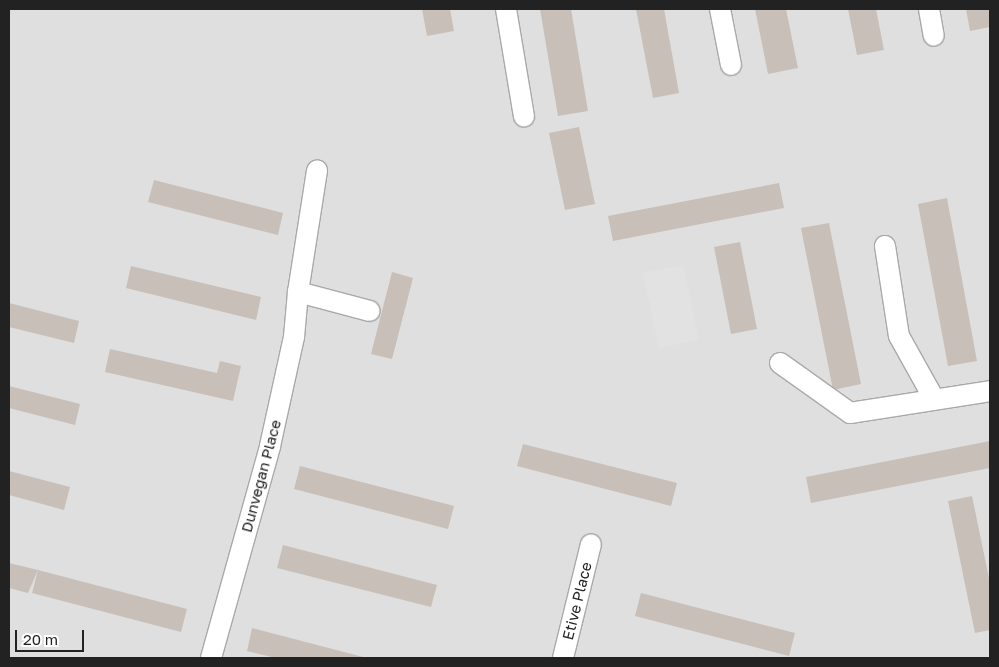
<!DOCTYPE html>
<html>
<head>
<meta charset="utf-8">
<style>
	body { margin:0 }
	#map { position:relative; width:999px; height:667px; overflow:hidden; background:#f2efe9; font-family:"Golos Text",sans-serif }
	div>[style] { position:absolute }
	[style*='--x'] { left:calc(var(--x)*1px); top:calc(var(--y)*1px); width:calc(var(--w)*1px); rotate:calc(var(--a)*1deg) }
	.residential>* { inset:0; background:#e0dfdf }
	.parking>* { inset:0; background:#e2e2e2 }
	.building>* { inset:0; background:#c7bfb8 }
	.roads { filter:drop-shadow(1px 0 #a9a9a9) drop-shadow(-1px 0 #a9a9a9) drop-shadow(0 1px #a9a9a9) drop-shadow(0 -1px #a9a9a9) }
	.minor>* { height:20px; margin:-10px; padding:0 10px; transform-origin:10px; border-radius:10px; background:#fff }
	span { translate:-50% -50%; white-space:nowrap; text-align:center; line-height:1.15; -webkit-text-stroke:4px #fff; paint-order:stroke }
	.street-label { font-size:15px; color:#222 }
	.frame { position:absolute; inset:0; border:10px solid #222; pointer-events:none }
	.scale { position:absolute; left:15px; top:630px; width:69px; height:22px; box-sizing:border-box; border:2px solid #222; border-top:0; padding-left:6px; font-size:15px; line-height:18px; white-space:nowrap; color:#222; -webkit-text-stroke:4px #fff; paint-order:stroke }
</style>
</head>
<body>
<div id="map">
	<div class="residential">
		<div style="clip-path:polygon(9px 9px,990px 9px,990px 658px,9px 658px)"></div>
	</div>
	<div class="parking">
		<div style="clip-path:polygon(683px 265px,699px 340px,659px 348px,643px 273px)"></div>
	</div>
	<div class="building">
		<div style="clip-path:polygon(422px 9px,450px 9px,454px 31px,427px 36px)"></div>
		<div style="clip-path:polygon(540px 9px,571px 9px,588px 111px,558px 116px)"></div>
		<div style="clip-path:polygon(636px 9px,664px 9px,679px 93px,653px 98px)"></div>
		<div style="clip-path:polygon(755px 9px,786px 9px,798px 68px,768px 74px)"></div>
		<div style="clip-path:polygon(848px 9px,876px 9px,884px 50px,857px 55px)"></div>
		<div style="clip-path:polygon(966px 9px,990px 9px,990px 27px,970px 31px)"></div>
		<div style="clip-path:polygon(579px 127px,595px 204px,565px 210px,549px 133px)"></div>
		<div style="clip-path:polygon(154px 180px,283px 213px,278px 235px,148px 202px)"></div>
		<div style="clip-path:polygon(779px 183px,784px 208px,613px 241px,608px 216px)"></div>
		<div style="clip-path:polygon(947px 198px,977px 361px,948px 366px,918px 204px)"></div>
		<div style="clip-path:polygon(829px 223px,861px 384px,833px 390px,801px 228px)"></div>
		<div style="clip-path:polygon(740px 242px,757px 329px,731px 334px,714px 247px)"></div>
		<div style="clip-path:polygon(131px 266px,261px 297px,256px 320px,126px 288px)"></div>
		<div style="clip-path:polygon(392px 272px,413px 278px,392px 359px,371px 354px)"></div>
		<div style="clip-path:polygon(9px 303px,79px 321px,74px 343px,9px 327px)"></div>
		<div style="clip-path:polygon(110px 349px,217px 373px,220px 361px,241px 366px,233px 401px,105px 372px)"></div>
		<div style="clip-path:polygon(9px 386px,80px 404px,75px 425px,9px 408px)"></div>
		<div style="clip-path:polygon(990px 441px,990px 468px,811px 503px,806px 477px)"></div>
		<div style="clip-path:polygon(523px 444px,677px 483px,671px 506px,517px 466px)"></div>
		<div style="clip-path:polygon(300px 466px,454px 506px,448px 529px,294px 489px)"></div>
		<div style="clip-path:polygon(9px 471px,70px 487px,64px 510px,9px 495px)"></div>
		<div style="clip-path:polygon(972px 496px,990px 583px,990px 630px,975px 633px,948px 501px)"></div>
		<div style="clip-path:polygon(283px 545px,437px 585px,431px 607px,277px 568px)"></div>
		<div style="clip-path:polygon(9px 563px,38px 570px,28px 593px,9px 588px)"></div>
		<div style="clip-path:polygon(38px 570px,187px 609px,181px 632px,32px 593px)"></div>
		<div style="clip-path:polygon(641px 593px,795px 633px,789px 656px,635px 616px)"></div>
		<div style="clip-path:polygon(252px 628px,367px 658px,276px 658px,247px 651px)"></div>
	</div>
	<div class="roads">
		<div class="minor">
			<div style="--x:506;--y:9;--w:109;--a:80.5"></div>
			<div style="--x:720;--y:9;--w:57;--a:78.9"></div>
			<div style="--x:929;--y:9;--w:27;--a:80"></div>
			<div style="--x:885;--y:246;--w:91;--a:81.2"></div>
			<div style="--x:899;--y:336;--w:72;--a:60.9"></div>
			<div style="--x:298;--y:292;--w:74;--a:14.8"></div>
			<div style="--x:780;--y:363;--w:86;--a:35.5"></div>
			<div style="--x:850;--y:413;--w:142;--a:-8.9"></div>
			<div style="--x:211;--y:658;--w:220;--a:-74.4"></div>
			<div style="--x:270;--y:446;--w:112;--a:-77.6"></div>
			<div style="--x:294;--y:337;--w:45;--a:-84.9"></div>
			<div style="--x:298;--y:292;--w:123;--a:-81.1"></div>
			<div style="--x:563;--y:658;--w:117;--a:-76.2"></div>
		</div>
	</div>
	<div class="street-label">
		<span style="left:261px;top:476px;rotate:-75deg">Dunvegan Place</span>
		<span style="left:577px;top:601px;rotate:-76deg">Etive Place</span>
	</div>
	<div class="frame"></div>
	<div class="scale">20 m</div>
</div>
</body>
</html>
